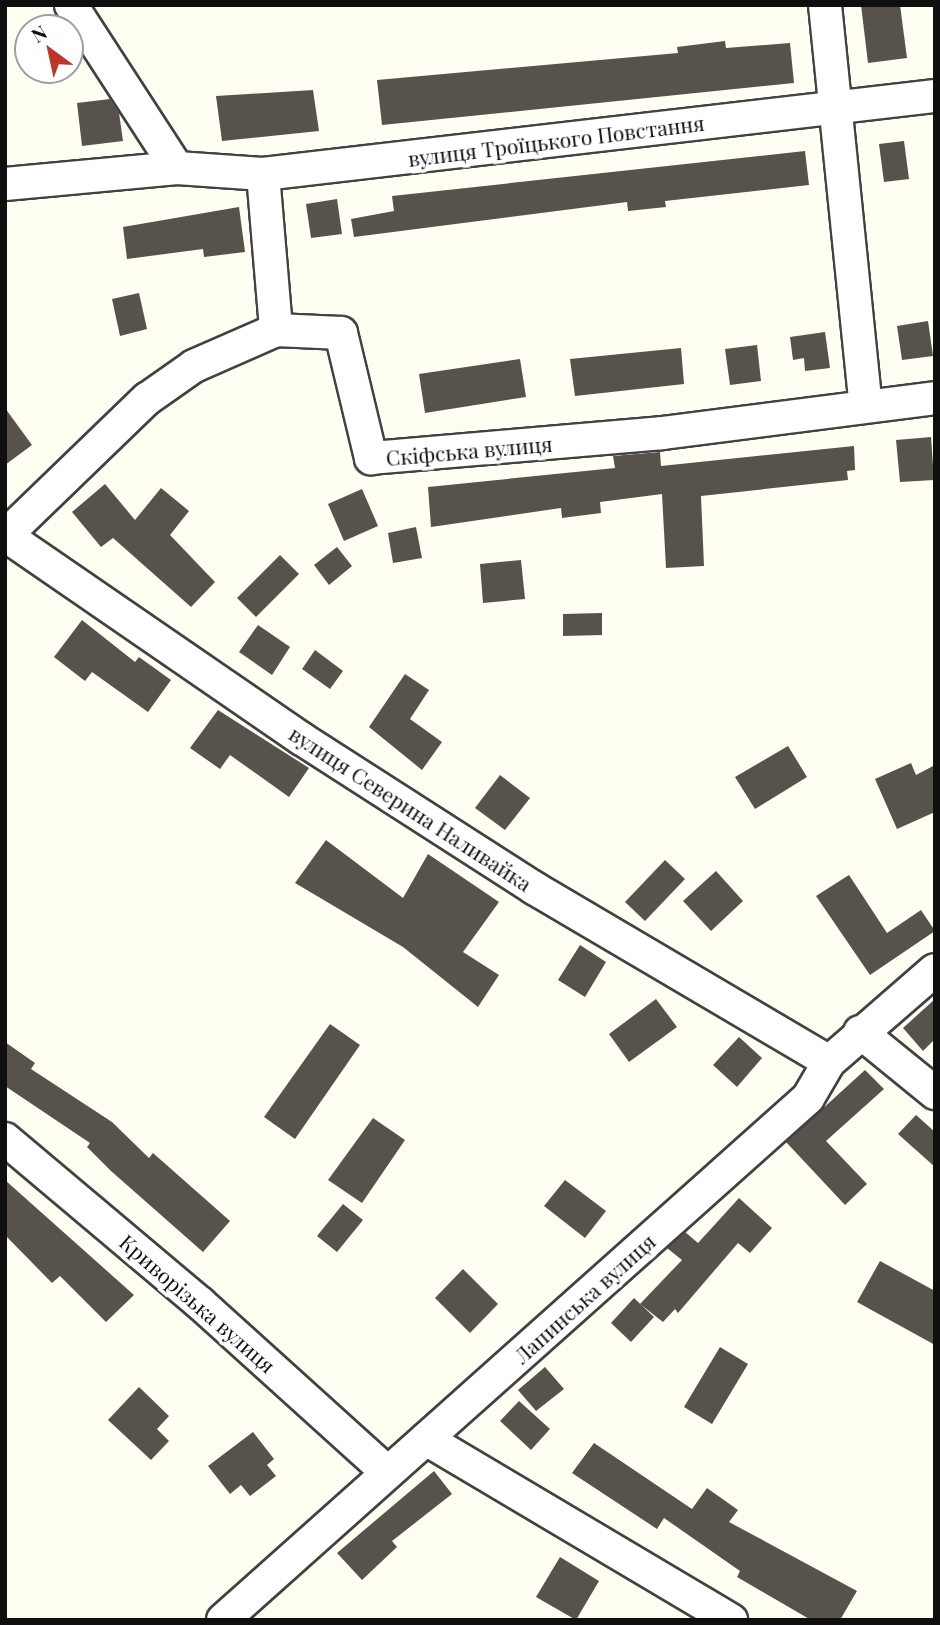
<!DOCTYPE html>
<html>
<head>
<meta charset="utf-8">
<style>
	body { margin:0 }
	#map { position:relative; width:940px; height:1625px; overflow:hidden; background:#fffef2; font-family:"Playfair Display",serif }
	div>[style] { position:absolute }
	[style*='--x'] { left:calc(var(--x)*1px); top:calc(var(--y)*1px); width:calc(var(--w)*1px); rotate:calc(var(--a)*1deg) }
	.building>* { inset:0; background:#58524c }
	.roads { filter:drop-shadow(2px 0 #424242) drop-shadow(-2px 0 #424242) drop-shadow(0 2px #424242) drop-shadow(0 -2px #424242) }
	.minor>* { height:32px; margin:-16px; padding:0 16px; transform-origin:16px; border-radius:16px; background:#fff }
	span { translate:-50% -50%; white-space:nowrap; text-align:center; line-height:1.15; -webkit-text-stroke:7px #fff; paint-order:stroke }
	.street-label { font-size:21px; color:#0f0f0f }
	.frame { position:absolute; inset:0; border:7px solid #0f0f0f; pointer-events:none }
	.north { position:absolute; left:14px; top:14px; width:70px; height:70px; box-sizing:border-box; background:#fff; border:2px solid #9f9f9f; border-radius:50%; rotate:327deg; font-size:19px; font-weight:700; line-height:28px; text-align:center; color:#0f0f0f }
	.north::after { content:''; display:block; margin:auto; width:24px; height:32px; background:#be3529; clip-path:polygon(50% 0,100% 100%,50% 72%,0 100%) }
</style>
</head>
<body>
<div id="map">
	<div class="building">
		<div style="clip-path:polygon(861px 5px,900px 5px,907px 58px,868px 63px)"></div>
		<div style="clip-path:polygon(725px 41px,726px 48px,790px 43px,794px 83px,382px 125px,377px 80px,678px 53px,677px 47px)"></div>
		<div style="clip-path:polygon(313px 90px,319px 131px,222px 141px,216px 96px)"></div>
		<div style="clip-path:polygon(110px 99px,119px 113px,123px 141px,82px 146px,77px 103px)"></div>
		<div style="clip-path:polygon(904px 141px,909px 179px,884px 182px,879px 144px)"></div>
		<div style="clip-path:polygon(805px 151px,809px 185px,665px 201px,666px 207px,628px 211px,627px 202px,354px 237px,351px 219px,394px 211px,392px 196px)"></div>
		<div style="clip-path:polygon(337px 199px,342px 234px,311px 238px,306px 204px)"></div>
		<div style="clip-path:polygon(239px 207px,245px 252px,204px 257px,203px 249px,127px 259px,123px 227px)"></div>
		<div style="clip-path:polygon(139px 293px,147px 329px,120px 336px,112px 299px)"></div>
		<div style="clip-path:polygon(928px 321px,933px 356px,902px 360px,897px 326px)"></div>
		<div style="clip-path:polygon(825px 332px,830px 368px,805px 371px,804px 358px,793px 360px,790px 337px)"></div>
		<div style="clip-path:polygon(757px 345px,761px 381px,730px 385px,725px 349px)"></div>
		<div style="clip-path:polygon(681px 348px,684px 384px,575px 396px,570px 359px)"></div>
		<div style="clip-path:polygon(520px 359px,526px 397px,425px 413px,419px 374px)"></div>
		<div style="clip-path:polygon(5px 408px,32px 445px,5px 465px)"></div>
		<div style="clip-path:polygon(931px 437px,934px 480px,900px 482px,896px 440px)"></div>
		<div style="clip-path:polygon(854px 446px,855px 470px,847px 471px,848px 480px,701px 496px,704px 566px,666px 568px,662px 494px,600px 502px,601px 513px,562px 518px,561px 508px,431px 527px,428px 487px,615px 468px,613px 456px,660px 452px,661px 466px)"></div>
		<div style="clip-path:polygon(105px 484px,135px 520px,161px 488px,189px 511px,170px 535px,215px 582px,191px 607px,113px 538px,101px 547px,72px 512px)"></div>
		<div style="clip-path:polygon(362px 489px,378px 526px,344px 541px,328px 504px)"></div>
		<div style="clip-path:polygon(416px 527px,422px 558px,393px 563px,388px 533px)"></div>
		<div style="clip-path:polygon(337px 547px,352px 566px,329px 585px,314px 565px)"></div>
		<div style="clip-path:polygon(280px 555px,299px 574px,256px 617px,237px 598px)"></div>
		<div style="clip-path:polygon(521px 560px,525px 599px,483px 603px,480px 564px)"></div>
		<div style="clip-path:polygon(602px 613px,602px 635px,563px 636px,563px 614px)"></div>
		<div style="clip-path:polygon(82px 620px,135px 662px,139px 657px,171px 680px,148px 712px,92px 672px,85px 681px,54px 657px)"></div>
		<div style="clip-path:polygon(258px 625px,290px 647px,272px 675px,239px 652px)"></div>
		<div style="clip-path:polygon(315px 650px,343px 671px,330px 689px,302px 669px)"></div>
		<div style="clip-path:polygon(405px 674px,429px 690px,410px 719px,442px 742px,422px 770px,369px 727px)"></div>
		<div style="clip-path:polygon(218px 710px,309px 768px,289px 797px,230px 755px,220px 769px,190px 748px)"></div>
		<div style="clip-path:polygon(788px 746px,807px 777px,755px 809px,735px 777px)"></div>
		<div style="clip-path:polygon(911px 763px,916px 775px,935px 765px,935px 812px,897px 829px,875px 779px)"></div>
		<div style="clip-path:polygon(500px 775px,530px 798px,505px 830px,475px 808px)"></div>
		<div style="clip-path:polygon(326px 840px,403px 898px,428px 854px,499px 902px,463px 952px,499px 975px,478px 1007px,403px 947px,295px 883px)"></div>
		<div style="clip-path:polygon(665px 860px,685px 879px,645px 921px,625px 902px)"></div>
		<div style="clip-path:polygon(716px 871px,743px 901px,711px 931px,683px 901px)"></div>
		<div style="clip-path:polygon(849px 875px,887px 933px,921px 910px,935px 931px,870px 975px,816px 896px)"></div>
		<div style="clip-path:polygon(580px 945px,606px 962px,585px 997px,558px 980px)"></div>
		<div style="clip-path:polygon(656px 999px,677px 1027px,629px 1062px,609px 1034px)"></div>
		<div style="clip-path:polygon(935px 999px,935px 1039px,923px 1051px,903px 1028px)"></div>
		<div style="clip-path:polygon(330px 1024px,360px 1045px,295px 1139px,264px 1117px)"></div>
		<div style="clip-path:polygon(739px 1037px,762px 1058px,737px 1087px,713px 1065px)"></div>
		<div style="clip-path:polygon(5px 1042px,35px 1063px,31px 1069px,112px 1122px,149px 1158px,153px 1153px,230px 1221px,203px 1252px,111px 1171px,87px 1147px,90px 1143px,5px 1086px)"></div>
		<div style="clip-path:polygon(865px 1070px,884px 1089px,826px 1141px,867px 1184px,845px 1205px,786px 1142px)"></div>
		<div style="clip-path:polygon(916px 1115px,935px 1132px,935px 1167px,898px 1134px)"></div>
		<div style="clip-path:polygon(373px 1118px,405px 1140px,362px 1203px,328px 1180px)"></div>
		<div style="clip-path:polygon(5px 1180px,134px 1295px,106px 1322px,60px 1276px,52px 1283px,5px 1235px)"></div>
		<div style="clip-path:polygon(565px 1180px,606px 1211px,585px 1238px,544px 1206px)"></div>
		<div style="clip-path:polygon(739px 1198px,772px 1228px,750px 1253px,738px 1243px,678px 1313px,675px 1309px,663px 1322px,640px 1304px,682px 1260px,667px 1248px,685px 1232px,698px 1243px)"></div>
		<div style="clip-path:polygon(343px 1204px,363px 1220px,337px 1252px,317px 1236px)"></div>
		<div style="clip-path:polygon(880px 1261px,935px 1291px,935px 1345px,857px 1302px)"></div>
		<div style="clip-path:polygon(463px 1269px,498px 1304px,470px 1333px,435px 1298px)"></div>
		<div style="clip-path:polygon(634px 1298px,654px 1317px,631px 1342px,611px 1323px)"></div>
		<div style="clip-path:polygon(720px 1347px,748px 1364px,712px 1424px,684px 1407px)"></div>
		<div style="clip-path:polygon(545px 1367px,564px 1389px,536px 1411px,518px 1390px)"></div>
		<div style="clip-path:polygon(139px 1387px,169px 1416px,157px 1429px,169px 1441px,151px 1460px,108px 1420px)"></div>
		<div style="clip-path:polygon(519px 1401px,550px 1429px,531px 1450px,500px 1421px)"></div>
		<div style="clip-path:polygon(253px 1432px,274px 1459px,267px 1465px,276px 1476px,250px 1496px,241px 1485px,230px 1494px,208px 1466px)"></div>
		<div style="clip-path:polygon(594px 1443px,692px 1509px,707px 1488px,738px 1510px,729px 1522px,857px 1591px,840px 1620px,811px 1620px,737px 1577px,740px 1571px,664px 1518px,657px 1529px,572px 1473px)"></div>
		<div style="clip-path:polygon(434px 1471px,452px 1494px,392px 1541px,397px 1547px,362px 1580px,337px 1553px)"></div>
		<div style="clip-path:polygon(560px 1557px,599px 1581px,576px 1620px,536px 1597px)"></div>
	</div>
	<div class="roads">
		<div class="minor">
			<div style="--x:71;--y:5;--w:194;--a:57"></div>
			<div style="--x:825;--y:5;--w:403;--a:84.2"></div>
			<div style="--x:263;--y:174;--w:157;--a:85.2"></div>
			<div style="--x:5;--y:184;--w:173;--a:-5.3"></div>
			<div style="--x:177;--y:168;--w:86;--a:4"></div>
			<div style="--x:263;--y:174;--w:677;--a:-6.62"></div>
			<div style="--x:5;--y:535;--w:360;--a:34.5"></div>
			<div style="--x:302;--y:739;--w:276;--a:32.7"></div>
			<div style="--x:534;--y:888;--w:342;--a:30.5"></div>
			<div style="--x:6;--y:535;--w:196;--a:-44"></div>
			<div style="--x:147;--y:399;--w:57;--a:-35.1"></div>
			<div style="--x:194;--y:366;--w:90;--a:-23.7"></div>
			<div style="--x:276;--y:330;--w:65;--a:2.6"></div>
			<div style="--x:341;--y:333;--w:129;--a:76.5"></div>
			<div style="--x:371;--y:458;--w:292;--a:-4.9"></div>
			<div style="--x:662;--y:433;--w:275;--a:-7.3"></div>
			<div style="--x:860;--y:1032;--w:97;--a:39.1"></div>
			<div style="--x:5;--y:1139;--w:255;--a:40.1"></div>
			<div style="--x:200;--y:1303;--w:251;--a:42.1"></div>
			<div style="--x:426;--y:1439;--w:355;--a:30.7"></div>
			<div style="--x:223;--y:1620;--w:784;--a:-41.74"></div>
			<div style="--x:808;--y:1098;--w:42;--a:-59.7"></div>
			<div style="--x:829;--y:1062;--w:140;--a:-41"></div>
		</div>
	</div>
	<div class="street-label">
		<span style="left:556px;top:140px;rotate:-7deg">вулиця Троїцького Повстання</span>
		<span style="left:469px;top:450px;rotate:-5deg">Скіфська вулиця</span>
		<span style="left:411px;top:808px;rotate:33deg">вулиця Северина Наливайка</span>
		<span style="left:584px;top:1298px;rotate:-42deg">Лапинська вулиця</span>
		<span style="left:198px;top:1303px;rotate:41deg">Криворізька вулиця</span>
	</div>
	<div class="frame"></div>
	<div class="north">N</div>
</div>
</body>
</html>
